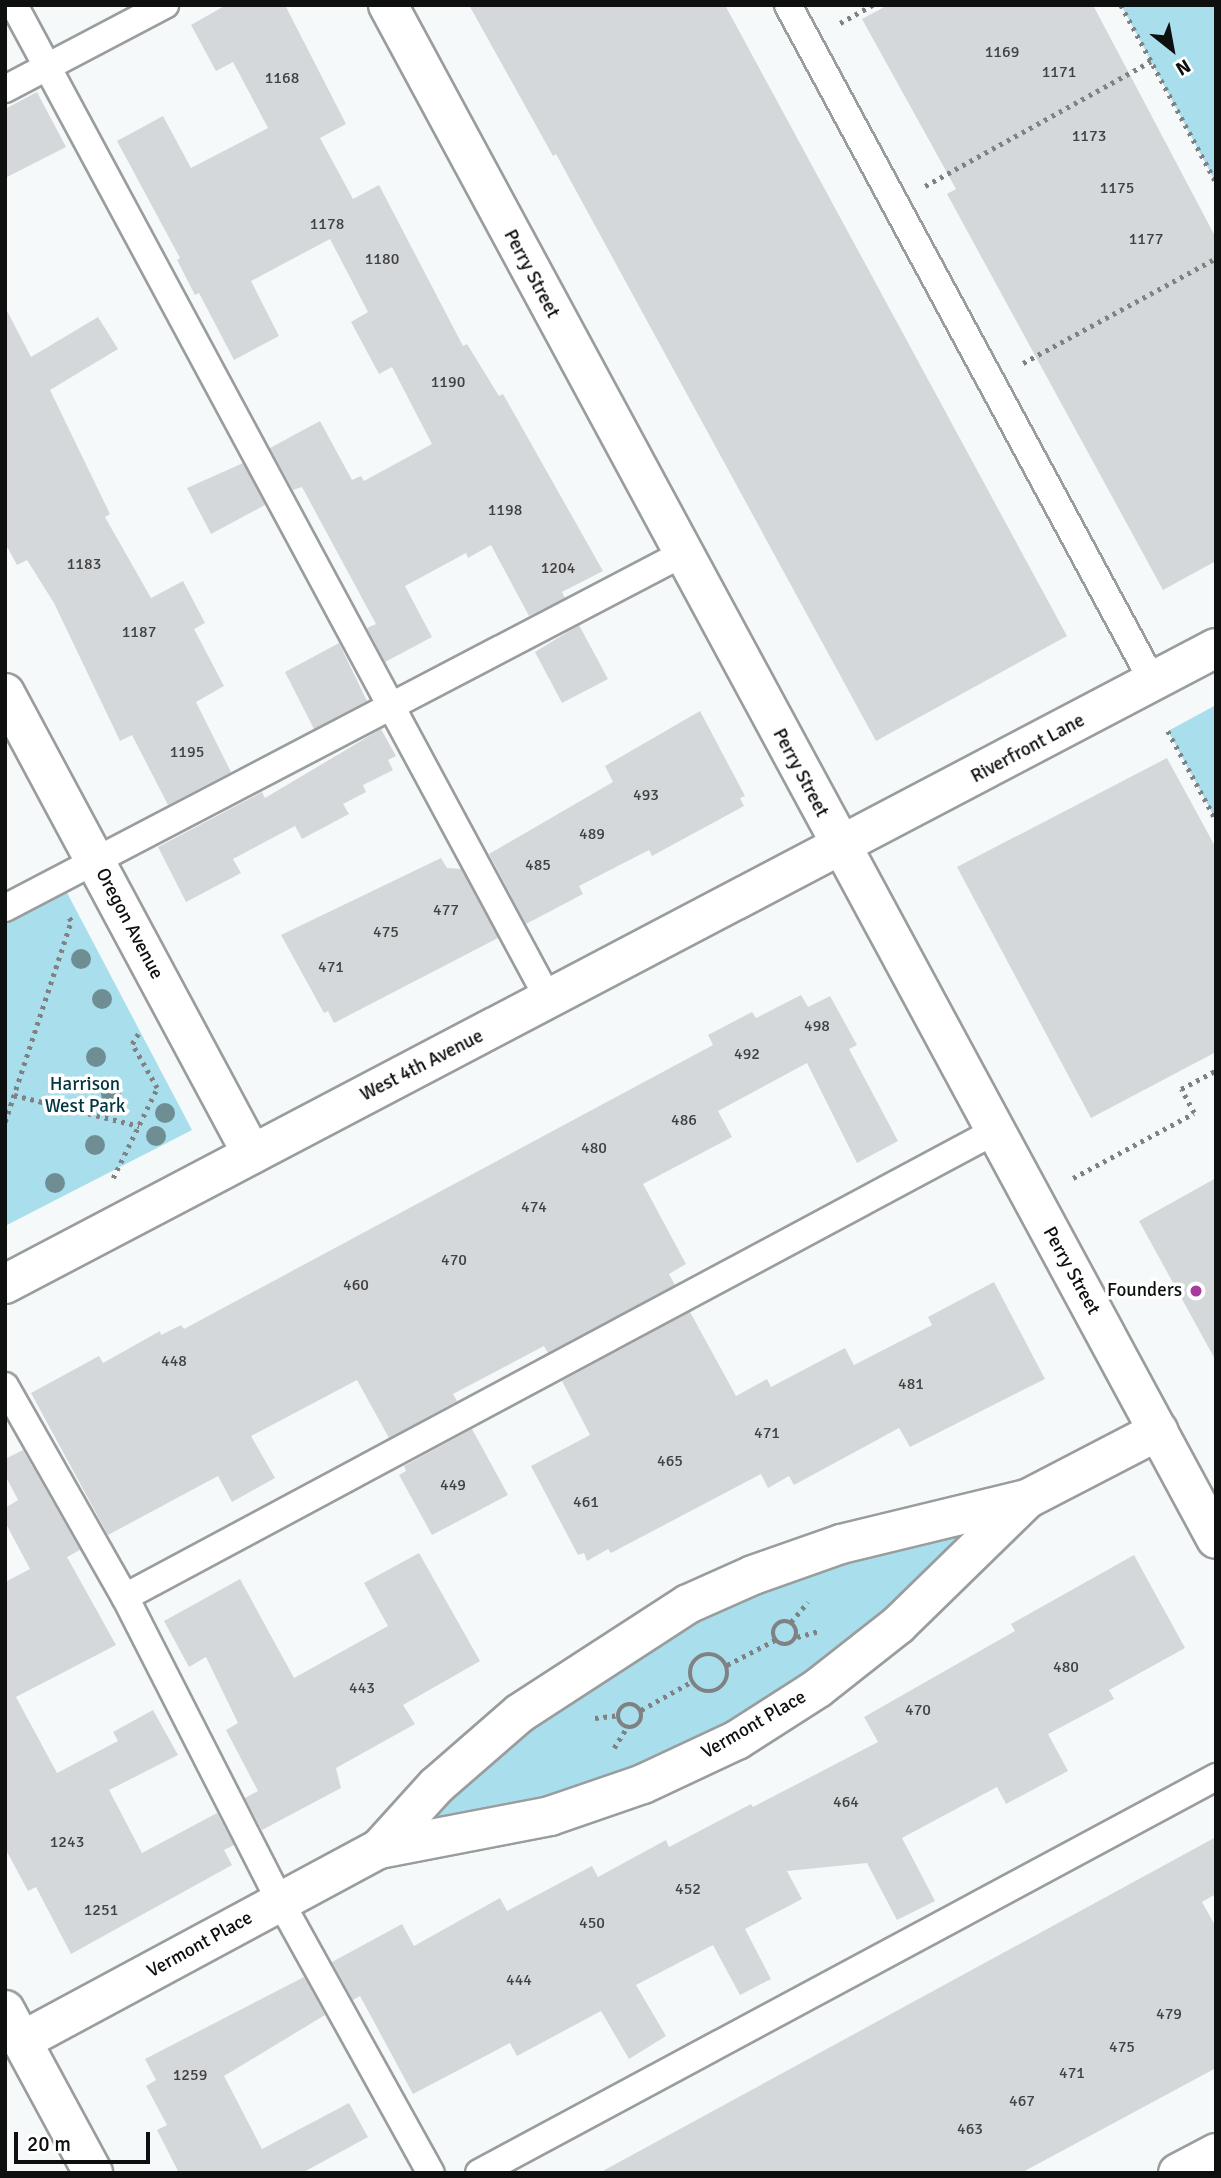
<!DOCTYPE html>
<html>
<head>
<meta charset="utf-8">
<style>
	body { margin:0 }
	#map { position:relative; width:1221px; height:2178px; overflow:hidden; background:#f6f9fa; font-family:Signika,sans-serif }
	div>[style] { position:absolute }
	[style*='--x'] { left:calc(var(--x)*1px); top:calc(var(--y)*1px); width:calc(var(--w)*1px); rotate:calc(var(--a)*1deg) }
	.green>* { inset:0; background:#a9dfec }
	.building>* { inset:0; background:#d5d8da }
	.path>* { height:4.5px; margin-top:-2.25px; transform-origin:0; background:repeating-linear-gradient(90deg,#7f8182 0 3.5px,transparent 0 8.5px) }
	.path>.ring { margin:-2.25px; padding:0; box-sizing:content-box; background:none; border:4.5px solid #7f8182; border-radius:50% }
	.roads { filter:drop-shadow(2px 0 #9a9d9e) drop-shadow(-2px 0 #9a9d9e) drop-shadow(0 2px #9a9d9e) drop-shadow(0 -2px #9a9d9e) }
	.lane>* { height:26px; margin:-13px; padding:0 13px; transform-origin:13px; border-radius:13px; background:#fff }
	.street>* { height:38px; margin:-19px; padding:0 19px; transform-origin:19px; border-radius:19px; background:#fff }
	.secondary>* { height:38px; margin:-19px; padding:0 19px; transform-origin:19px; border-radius:19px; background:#fff }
	.trees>* { width:20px; height:20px; margin:-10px; border-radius:50%; background:#6f8e94 }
	.dots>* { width:19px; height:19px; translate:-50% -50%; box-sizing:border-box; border:4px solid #fff; border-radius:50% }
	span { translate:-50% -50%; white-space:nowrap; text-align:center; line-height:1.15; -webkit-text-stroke:7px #fff; paint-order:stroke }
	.number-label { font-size:16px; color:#404142 }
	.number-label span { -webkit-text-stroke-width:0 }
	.street-label { font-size:19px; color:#0e0f0f }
	.park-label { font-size:19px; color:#003641 }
	.poi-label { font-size:19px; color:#0e0f0f }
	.right { translate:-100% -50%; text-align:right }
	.frame { position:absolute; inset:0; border:7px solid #0e0f0f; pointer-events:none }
	.north { position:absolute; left:1137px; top:14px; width:70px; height:70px; -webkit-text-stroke:5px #fff; paint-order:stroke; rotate:149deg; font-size:19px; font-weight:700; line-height:28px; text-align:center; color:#0e0f0f }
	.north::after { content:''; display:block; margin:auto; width:24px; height:32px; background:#0e0f0f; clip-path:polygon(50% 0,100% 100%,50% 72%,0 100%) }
	.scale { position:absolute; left:14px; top:2132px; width:136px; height:32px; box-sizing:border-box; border:4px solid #0e0f0f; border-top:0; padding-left:9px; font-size:21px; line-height:24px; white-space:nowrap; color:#0e0f0f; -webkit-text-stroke:5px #fff; paint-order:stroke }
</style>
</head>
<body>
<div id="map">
	<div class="green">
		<div style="clip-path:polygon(1121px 5px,1216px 5px,1216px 183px)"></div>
		<div style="clip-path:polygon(1216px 705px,1216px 820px,1168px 731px)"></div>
		<div style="clip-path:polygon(64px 887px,192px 1130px,5px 1226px,5px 919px)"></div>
		<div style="clip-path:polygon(1027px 1499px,737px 1740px,379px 1849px,688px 1604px)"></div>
	</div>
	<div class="building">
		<div style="clip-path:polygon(226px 5px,285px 5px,346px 124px,320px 138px,353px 199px,379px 185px,463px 346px,467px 344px,499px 396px,503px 394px,603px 571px,562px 592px,565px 598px,529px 616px,491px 545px,468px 558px,466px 553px,405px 586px,432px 637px,385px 662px,367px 628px,376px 624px,302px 487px,293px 490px,270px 448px,320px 421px,352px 480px,361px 476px,364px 481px,432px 444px,392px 367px,379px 374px,351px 322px,368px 312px,330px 239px,251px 281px,279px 336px,234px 360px,199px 293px,195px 295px,177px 260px,180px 258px,117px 141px,163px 116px,191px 168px,268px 128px,233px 62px,216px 71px,191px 25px)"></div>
		<div style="clip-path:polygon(469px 5px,725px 5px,1067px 636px,876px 741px,556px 154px,553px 156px)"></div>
		<div style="clip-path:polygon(888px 5px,1093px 5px,1216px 238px,1216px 561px,1163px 590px,947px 194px,956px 189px,862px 19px)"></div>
		<div style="clip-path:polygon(37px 92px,66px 147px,5px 178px,5px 109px)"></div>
		<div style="clip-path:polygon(5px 307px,31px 357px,98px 317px,118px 349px,50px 390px,110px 514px,105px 517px,151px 598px,183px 581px,205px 623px,194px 629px,224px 686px,196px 702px,231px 772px,168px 805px,132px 735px,120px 741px,54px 603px,27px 560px,17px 565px,5px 543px)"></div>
		<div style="clip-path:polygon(243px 463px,265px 505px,211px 534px,187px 488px)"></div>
		<div style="clip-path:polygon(579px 625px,608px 679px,562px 703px,535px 652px)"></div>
		<div style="clip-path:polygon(339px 643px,367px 701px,314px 729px,285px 672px)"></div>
		<div style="clip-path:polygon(700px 711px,745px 796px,740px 798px,744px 806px,652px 856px,649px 850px,579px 886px,583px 894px,526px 924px,489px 854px,613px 782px,605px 766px)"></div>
		<div style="clip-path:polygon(381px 729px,396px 756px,388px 760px,393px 770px,363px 785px,366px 792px,343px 804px,349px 814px,302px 839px,295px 826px,233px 859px,241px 873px,186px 902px,158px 847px,262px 792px,265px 798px)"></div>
		<div style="clip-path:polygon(1167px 758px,1216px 848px,1216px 1052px,1091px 1118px,957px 867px)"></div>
		<div style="clip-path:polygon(441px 858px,447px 868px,461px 869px,498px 938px,334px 1023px,328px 1011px,324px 1013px,281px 935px)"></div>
		<div style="clip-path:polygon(801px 995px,808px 1007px,830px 996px,857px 1045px,849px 1049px,898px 1141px,857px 1163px,807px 1063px,718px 1111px,732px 1137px,643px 1184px,686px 1264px,669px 1274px,675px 1285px,548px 1353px,544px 1346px,453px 1394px,457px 1401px,389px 1438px,357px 1380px,251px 1436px,275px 1478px,232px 1502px,218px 1476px,108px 1535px,31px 1393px,99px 1356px,103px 1363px,160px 1331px,161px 1335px,181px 1325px,184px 1329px,713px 1045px,708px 1035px,752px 1012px,756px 1018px)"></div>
		<div style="clip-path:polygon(1216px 1178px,1216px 1361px,1139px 1221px)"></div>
		<div style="clip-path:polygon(994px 1282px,1045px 1379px,910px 1447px,899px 1428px,794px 1485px,789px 1476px,768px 1488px,761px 1474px,611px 1553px,608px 1549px,587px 1561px,584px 1553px,578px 1555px,531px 1466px,590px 1435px,562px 1381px,690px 1312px,736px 1396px,767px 1379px,771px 1387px,845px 1348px,854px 1365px,932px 1325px,928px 1317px)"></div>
		<div style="clip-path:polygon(472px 1429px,508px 1495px,432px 1535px,399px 1475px,406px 1471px,404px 1466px)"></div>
		<div style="clip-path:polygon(23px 1450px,80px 1550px,67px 1557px,116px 1645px,16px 1697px,57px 1773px,118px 1741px,113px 1732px,153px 1710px,178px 1755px,109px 1790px,142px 1853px,217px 1813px,234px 1845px,224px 1850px,232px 1865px,71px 1954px,36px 1887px,28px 1891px,5px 1848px,5px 1582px,30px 1569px,5px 1522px,5px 1508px,18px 1500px,5px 1475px,5px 1459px)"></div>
		<div style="clip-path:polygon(419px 1553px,480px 1661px,403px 1705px,415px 1724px,336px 1768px,341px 1788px,262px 1830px,245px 1798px,258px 1791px,226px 1730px,238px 1723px,206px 1657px,189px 1667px,164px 1621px,240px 1579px,294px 1678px,388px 1626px,364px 1583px)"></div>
		<div style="clip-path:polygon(1134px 1555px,1185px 1648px,1109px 1690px,1114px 1699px,1048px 1734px,1068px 1771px,1006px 1804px,997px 1787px,902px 1838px,935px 1901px,897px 1920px,867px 1863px,787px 1871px,802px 1899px,745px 1929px,771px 1979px,740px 1995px,713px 1945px,636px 1985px,666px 2036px,629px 2059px,601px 2011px,517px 2056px,510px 2043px,413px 2094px,360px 1996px,353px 2000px,332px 1962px,402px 1924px,414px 1946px,500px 1898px,507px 1911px,592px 1866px,598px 1877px,666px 1840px,669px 1847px,751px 1804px,753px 1807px,878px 1742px,864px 1717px,1015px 1631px,1011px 1624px)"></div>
		<div style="clip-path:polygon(1216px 1837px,1216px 1894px,1202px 1902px,1216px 1927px,1216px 2068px,1021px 2173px,599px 2173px)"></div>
		<div style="clip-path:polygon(304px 1977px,325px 2015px,224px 2076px,262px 2149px,349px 2103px,368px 2137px,302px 2173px,179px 2173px,157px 2130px,167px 2125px,146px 2086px,156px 2080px,145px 2059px)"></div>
	</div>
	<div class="path">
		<div style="--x:1121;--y:5;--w:201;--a:61.8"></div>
		<div style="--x:840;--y:23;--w:38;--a:-29"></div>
		<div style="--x:925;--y:186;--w:258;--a:-28.9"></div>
		<div style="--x:1023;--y:363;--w:220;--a:-28.5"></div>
		<div style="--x:1168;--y:731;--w:101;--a:61.7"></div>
		<div style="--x:14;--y:1095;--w:129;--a:13.9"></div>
		<div style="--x:5;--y:1122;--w:212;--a:-71.8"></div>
		<div style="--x:71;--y:921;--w:6;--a:-121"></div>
		<div style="--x:113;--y:1178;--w:100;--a:-63.9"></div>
		<div style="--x:157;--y:1088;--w:51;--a:-119.6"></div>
		<div style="--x:132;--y:1044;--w:12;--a:-59"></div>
		<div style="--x:1073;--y:1178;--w:137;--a:-28.2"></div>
		<div style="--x:1194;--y:1113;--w:27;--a:-118"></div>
		<div style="--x:1181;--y:1089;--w:40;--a:-28"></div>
		<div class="ring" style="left:773px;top:1621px;width:19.5px;height:19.5px"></div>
		<div style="--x:791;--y:1622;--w:26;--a:-50"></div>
		<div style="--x:797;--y:1637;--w:24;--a:-15"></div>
		<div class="ring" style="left:690px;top:1654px;width:33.5px;height:33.5px"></div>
		<div style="--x:727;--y:1665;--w:54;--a:-27.5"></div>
		<div class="ring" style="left:618px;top:1704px;width:19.5px;height:19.5px"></div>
		<div style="--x:641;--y:1710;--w:57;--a:-29.2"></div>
		<div style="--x:595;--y:1718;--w:23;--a:-7"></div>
		<div style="--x:614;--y:1748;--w:22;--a:-58"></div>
	</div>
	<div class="roads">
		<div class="lane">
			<div style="--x:14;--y:5;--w:1130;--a:61.73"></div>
			<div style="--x:788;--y:5;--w:769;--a:61.67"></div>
			<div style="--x:5;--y:89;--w:181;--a:-27.7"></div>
			<div style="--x:5;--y:908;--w:764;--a:-27.6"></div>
			<div style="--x:5;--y:1386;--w:243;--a:60.4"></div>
			<div style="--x:125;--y:1597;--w:341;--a:63"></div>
			<div style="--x:280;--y:1901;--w:311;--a:61"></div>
			<div style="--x:125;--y:1597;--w:987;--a:-28.17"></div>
			<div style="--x:479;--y:2173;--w:837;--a:-28.25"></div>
		</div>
		<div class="street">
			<div style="--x:388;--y:5;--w:1743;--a:61.64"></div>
			<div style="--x:5;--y:693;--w:523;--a:61.82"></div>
			<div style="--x:5;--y:1284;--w:1368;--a:-27.71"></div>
			<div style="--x:379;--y:1849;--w:85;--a:-47.9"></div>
			<div style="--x:436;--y:1786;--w:111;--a:-41"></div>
			<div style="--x:520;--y:1713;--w:200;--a:-33"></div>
			<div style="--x:688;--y:1604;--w:71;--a:-24"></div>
			<div style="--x:753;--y:1575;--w:93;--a:-19.4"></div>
			<div style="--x:841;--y:1544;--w:191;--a:-13.6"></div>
			<div style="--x:1027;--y:1499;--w:148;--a:-27.4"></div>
			<div style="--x:5;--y:2010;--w:185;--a:61.6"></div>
			<div style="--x:22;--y:2041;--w:405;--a:-28.3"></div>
			<div style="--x:379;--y:1849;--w:174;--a:-10.9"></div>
			<div style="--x:550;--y:1816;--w:98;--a:-19"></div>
			<div style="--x:643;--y:1784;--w:104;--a:-25.1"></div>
			<div style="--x:737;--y:1740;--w:96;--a:-32.7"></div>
			<div style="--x:818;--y:1688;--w:102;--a:-38.2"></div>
			<div style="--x:898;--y:1625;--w:180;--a:-44.3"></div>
		</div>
		<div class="secondary">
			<div style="--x:1178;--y:2173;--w:43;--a:-27.8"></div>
		</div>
	</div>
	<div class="trees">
		<div style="left:81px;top:959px"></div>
		<div style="left:102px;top:999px"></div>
		<div style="left:96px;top:1057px"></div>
		<div style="left:111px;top:1094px"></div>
		<div style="left:165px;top:1113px"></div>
		<div style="left:156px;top:1136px"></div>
		<div style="left:95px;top:1145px"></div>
		<div style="left:55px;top:1183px"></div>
	</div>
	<div class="dots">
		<div style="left:1196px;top:1291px;background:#a63b9c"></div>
	</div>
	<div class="number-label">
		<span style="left:1002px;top:52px">1169</span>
		<span style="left:1059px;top:72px">1171</span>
		<span style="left:282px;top:78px">1168</span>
		<span style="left:1089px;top:136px">1173</span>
		<span style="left:1117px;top:188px">1175</span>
		<span style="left:327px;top:224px">1178</span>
		<span style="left:1146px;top:239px">1177</span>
		<span style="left:382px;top:259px">1180</span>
		<span style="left:448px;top:382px">1190</span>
		<span style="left:505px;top:510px">1198</span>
		<span style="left:84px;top:564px">1183</span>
		<span style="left:558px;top:568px">1204</span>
		<span style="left:139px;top:632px">1187</span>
		<span style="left:187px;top:752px">1195</span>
		<span style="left:646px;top:795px">493</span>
		<span style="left:592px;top:834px">489</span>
		<span style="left:538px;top:865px">485</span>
		<span style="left:446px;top:910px">477</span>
		<span style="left:386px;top:932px">475</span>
		<span style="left:331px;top:967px">471</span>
		<span style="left:817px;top:1026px">498</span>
		<span style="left:747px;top:1054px">492</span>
		<span style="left:684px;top:1120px">486</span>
		<span style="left:594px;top:1148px">480</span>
		<span style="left:534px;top:1207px">474</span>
		<span style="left:454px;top:1260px">470</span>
		<span style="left:356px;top:1285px">460</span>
		<span style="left:174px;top:1361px">448</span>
		<span style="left:911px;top:1384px">481</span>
		<span style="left:767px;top:1433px">471</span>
		<span style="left:670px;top:1461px">465</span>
		<span style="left:453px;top:1485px">449</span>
		<span style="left:586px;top:1502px">461</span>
		<span style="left:1066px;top:1667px">480</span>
		<span style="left:362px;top:1688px">443</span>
		<span style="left:918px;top:1710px">470</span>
		<span style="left:846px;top:1802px">464</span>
		<span style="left:67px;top:1842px">1243</span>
		<span style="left:688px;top:1889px">452</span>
		<span style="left:101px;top:1910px">1251</span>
		<span style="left:592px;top:1923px">450</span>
		<span style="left:519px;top:1980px">444</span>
		<span style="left:1169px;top:2014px">479</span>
		<span style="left:1122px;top:2047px">475</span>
		<span style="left:1072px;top:2073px">471</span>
		<span style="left:190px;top:2075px">1259</span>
		<span style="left:1022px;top:2101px">467</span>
		<span style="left:970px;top:2129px">463</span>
	</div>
	<div class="street-label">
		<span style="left:531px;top:274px;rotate:62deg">Perry Street</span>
		<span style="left:1028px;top:749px;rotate:-28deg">Riverfront Lane</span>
		<span style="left:800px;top:773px;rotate:62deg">Perry Street</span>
		<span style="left:129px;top:924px;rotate:62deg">Oregon Avenue</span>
		<span style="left:422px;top:1066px;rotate:-27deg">West 4th Avenue</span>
		<span style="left:1071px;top:1271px;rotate:61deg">Perry Street</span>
		<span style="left:754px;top:1725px;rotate:-30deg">Vermont Place</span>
		<span style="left:200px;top:1945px;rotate:-29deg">Vermont Place</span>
	</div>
	<div class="park-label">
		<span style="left:85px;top:1096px">Harrison<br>West Park</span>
	</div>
	<div class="poi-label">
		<span class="right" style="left:1182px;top:1291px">Founders</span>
	</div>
	<div class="frame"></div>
	<div class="north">N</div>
	<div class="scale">20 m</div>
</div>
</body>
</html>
